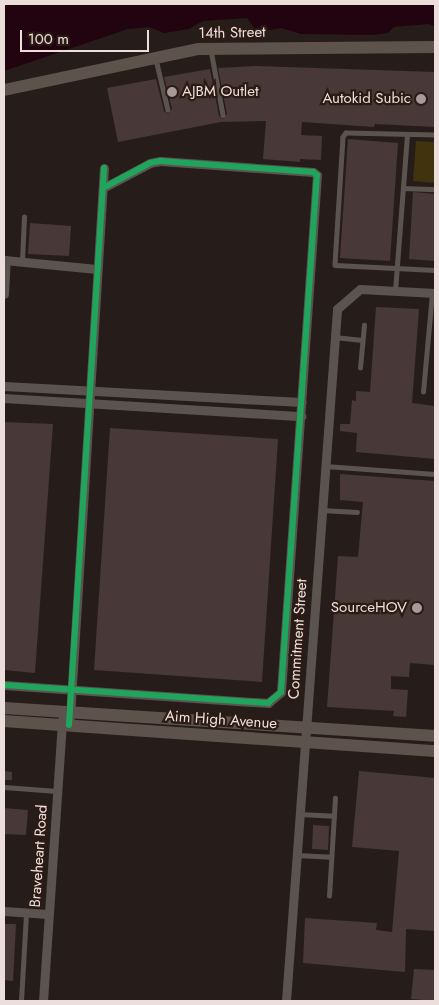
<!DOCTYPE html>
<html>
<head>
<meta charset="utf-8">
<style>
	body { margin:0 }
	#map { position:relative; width:439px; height:1005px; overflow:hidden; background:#261d1a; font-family:Jost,sans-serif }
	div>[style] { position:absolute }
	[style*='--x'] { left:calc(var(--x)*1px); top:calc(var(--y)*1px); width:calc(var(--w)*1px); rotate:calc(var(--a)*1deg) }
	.green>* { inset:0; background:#41330d }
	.water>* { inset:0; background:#220310 }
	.building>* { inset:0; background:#483837 }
	.lane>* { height:4.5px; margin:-2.25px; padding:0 2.25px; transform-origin:2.25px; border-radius:2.25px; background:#5b544e }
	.street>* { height:9px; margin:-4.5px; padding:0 4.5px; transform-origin:4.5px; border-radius:4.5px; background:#5b544e }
	.secondary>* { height:12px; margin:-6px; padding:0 6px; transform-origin:6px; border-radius:6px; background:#5d534c }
	.cycleway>* { height:6px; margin:-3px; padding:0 3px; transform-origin:3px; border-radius:3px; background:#20a55d }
	.dots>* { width:14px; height:14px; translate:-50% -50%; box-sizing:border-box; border:2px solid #2c1b14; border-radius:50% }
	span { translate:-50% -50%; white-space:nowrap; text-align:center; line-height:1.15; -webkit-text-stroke:4.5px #2c1b14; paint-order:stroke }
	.street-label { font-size:15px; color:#ecdfdb }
	.poi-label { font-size:15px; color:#ecdfdb }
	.left { translate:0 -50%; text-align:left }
	.right { translate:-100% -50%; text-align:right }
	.frame { position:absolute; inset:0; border:5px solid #ecdfdb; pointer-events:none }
	.scale { position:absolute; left:20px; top:30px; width:129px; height:22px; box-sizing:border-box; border:2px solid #ecdfdb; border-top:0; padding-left:6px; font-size:15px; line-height:18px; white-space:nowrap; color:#ecdfdb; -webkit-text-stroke:4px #2c1b14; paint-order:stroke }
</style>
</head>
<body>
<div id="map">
	<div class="green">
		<div style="clip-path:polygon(416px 141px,435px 142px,435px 183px,413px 181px)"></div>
	</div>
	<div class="water">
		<div style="clip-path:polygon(4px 4px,435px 4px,435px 26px,428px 24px,394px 27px,388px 33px,372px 35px,301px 34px,281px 28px,257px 32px,247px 18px,203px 21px,189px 29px,164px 33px,149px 27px,128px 29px,4px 71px)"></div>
	</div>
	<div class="building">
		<div style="clip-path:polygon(256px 66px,435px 72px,435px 127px,375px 124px,374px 127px,302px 122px,301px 135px,322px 136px,321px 160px,300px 159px,300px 162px,263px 159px,266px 121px,221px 122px,118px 142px,107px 88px,156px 79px,164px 111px,168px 114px,172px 109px,164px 77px,210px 69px,219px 116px,223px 119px,227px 114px,218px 68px)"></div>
		<div style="clip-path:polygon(348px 139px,398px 143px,390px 261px,340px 258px)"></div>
		<div style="clip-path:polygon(413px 192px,435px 194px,435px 261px,409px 259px)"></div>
		<div style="clip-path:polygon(30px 223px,71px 226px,69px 256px,28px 254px)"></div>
		<div style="clip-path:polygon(376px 307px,419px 309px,412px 403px,435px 406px,435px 459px,356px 452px,357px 433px,340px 431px,340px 424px,350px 424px,352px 400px,356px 401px,356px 391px,370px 392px)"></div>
		<div style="clip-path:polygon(4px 422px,53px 424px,35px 673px,4px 670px)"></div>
		<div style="clip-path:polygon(110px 428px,278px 439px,262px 682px,94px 670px)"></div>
		<div style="clip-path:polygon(340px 474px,435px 481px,435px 665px,410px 663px,409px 677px,391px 676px,391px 689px,408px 690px,406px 717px,393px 716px,394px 711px,327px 707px,338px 556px,358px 557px,363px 502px,340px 500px)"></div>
		<div style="clip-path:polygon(4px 771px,12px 772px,12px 780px,4px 780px)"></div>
		<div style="clip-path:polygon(359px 771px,435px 778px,435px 931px,406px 929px,405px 972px,303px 963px,305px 918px,377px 923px,376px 930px,392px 932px,399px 851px,352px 847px)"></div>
		<div style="clip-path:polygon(4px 808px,28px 810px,26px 835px,4px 834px)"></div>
		<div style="clip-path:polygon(313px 825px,329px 826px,328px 850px,312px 849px)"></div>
		<div style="clip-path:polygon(4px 924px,16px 924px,13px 981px,4px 980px)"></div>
		<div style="clip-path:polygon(414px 969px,435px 970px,435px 1001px,411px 999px)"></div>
	</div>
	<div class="lane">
		<div style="--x:211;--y:50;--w:66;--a:79.5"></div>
		<div style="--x:156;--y:59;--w:52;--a:76.8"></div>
		<div style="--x:435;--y:135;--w:89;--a:-178.7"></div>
		<div style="--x:346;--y:133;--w:5;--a:127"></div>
		<div style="--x:343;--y:137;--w:128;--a:93.6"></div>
		<div style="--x:335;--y:265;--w:100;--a:2.9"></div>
		<div style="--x:403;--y:188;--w:32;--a:2"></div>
		<div style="--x:22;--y:261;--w:44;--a:-87.4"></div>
		<div style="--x:395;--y:291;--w:156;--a:-85.6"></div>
		<div style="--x:334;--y:337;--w:28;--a:6"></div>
		<div style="--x:360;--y:368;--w:43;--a:-84.7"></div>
		<div style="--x:423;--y:392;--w:99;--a:-84.8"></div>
		<div style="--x:325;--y:466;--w:110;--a:4.2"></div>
		<div style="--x:321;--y:510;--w:36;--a:3"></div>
		<div style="--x:4;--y:787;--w:53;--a:4.3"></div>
		<div style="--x:299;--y:814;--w:35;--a:3"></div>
		<div style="--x:297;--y:855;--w:34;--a:3"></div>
		<div style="--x:329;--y:896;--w:98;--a:-86.5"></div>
		<div style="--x:21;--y:1001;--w:88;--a:-86.7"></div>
	</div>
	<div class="street">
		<div style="--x:4;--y:260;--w:93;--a:5.5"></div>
		<div style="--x:4;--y:294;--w:34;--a:-87"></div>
		<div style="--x:4;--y:386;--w:298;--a:3.1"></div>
		<div style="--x:4;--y:398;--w:298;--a:3.5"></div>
		<div style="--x:4;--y:685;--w:265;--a:3.9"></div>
		<div style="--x:268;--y:703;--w:17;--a:-40"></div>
		<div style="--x:281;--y:692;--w:518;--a:-86.02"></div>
		<div style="--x:317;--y:175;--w:5;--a:-143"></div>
		<div style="--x:313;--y:172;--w:153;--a:-175.9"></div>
		<div style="--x:160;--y:161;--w:10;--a:169"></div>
		<div style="--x:150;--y:163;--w:53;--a:152"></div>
		<div style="--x:70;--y:717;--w:550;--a:-86.46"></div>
		<div style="--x:4;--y:911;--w:44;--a:3.9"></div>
		<div style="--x:43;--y:1001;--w:282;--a:-86.1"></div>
		<div style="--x:286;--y:1001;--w:694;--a:-85.78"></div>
		<div style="--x:337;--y:309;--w:30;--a:-41"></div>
		<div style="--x:360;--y:289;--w:75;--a:3.1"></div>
	</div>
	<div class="secondary">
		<div style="--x:4;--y:90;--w:199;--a:-11.9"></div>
		<div style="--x:199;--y:49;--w:236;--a:-0.5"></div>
		<div style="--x:4;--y:708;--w:432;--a:3.7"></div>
		<div style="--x:4;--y:721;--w:432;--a:4"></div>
	</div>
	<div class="cycleway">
		<div style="--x:4;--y:685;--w:265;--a:3.9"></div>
		<div style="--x:268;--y:703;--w:17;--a:-40"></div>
		<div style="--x:281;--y:692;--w:518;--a:-86.02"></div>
		<div style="--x:317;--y:175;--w:5;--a:-143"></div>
		<div style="--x:313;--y:172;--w:153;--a:-175.9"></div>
		<div style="--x:160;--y:161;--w:10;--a:169"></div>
		<div style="--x:150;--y:163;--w:53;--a:152"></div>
		<div style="--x:69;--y:725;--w:558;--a:-86.4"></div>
	</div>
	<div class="dots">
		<div style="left:172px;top:92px;background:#a79b97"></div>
		<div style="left:421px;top:99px;background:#a79b97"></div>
		<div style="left:417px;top:608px;background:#a79b97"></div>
	</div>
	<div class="street-label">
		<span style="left:232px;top:33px;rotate:-1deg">14th Street</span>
		<span style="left:298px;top:639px;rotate:-86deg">Commitment Street</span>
		<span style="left:221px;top:720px;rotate:4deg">Aim High Avenue</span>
		<span style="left:39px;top:856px;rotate:-86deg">Braveheart Road</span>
	</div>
	<div class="poi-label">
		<span class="left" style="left:182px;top:92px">AJBM Outlet</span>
		<span class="right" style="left:411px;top:99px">Autokid Subic</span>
		<span class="right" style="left:407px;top:608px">SourceHOV</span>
	</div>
	<div class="frame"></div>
	<div class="scale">100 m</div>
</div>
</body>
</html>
